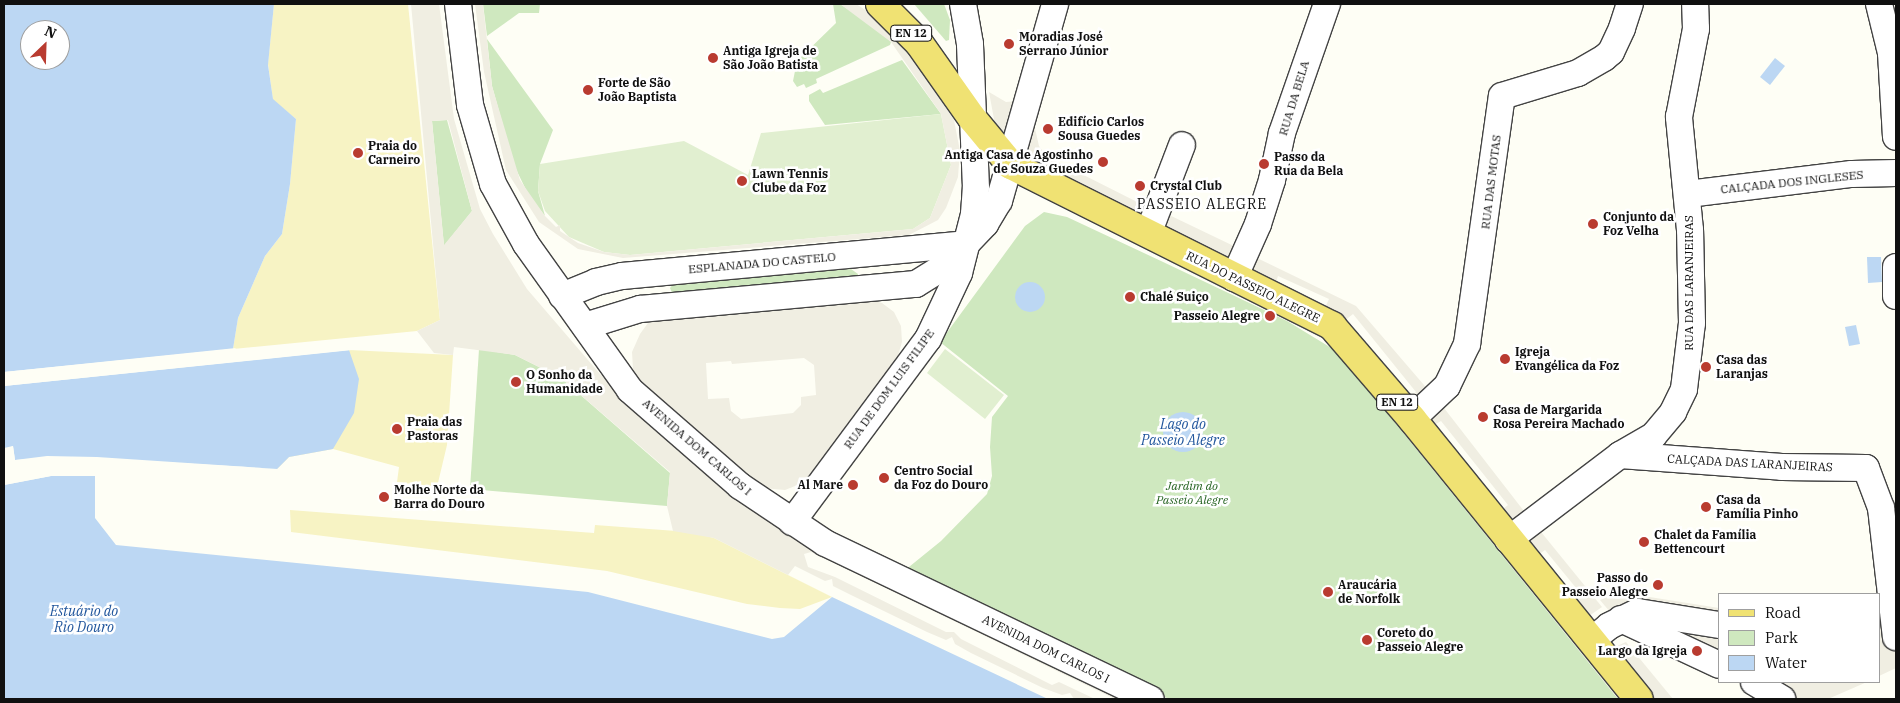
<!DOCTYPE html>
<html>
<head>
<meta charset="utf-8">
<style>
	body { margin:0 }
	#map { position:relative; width:1900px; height:703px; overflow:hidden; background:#fefef5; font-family:"IBM Plex Serif",serif }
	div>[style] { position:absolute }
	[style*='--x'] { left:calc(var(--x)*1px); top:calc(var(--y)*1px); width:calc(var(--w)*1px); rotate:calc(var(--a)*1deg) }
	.green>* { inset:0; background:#cfe8bf }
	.sand>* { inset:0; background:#f7f3c4 }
	.pitch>* { inset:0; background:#e1efd0 }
	.plaza>* { inset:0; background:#f0eee2 }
	.water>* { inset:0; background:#bcd7f3 }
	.round { border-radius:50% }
	.pier>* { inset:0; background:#fefef5 }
	.roads { filter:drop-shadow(1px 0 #434343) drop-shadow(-1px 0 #434343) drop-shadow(0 1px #434343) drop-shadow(0 -1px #434343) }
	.minor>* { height:26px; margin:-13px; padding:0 13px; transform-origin:13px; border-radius:13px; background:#fff }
	.major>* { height:28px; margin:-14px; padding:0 14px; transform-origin:14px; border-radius:14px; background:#f0e273 }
	.dots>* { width:14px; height:14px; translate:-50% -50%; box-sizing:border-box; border:2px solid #fff; border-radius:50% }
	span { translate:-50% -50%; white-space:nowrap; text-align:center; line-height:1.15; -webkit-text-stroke:5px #fff; paint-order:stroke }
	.shield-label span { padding:1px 4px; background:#fff; border:1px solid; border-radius:4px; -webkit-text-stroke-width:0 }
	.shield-label { font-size:11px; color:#101010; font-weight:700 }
	.poi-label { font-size:12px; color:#101010; font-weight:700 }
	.left { translate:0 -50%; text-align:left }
	.right { translate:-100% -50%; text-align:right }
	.street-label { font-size:12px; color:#101010 }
	.park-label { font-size:12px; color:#286524; font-style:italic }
	.neighbourhood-label { font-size:14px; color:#101010; letter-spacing:1px }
	.water-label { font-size:14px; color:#20559c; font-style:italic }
	.frame { position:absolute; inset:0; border:5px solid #101010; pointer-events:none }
	.legend { position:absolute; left:1718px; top:593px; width:162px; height:90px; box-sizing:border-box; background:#fff; border:1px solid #9f9f9f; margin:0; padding:6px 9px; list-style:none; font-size:15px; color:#101010 }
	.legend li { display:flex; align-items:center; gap:10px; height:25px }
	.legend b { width:25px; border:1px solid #9f9f9f }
	.north { position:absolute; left:20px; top:20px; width:50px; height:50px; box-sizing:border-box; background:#fff; border:1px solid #9f9f9f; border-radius:50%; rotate:24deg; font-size:14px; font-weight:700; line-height:20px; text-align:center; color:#101010 }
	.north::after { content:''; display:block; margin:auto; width:18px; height:22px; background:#b93b30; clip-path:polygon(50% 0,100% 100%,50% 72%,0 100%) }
</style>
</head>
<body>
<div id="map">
	<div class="green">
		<div style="clip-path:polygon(483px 4px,540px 4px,539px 13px,519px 13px,487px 36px)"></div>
		<div style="clip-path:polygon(833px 4px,840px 4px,873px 25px,891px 42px,890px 45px,816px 79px,817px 83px,806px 88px,804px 84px,797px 87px,793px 81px,797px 61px,836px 23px)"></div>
		<div style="clip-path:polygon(914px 4px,944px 4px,950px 20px,949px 40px,946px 41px)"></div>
		<div style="clip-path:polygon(487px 39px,553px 130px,540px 164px,538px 191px,545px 216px,528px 194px,514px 165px,492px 86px)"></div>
		<div style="clip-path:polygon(902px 60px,941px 114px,825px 125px,809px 101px,809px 95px,820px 89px,823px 93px)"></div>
		<div style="clip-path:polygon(447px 120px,472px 211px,444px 246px,432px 121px)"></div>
		<div style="clip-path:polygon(1044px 212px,1067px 217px,1161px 261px,1287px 321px,1338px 352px,1618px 699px,1169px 699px,904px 571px,941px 541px,987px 494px,992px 476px,990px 447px,992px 417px,1008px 396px,940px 342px,1025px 226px)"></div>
		<div style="clip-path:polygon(851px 269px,858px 274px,857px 279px,673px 295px,670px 288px,674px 283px)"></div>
		<div style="clip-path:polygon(479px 349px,515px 355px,561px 378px,670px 473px,667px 506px,470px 489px)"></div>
	</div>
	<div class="sand">
		<div style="clip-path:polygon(274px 4px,408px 4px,440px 320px,417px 331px,233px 349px,238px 318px,265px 256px,282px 234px,290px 184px,296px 119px,273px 100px,268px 64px)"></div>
		<div style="clip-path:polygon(349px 350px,453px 355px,447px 445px,437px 487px,397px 482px,399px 467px,333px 449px,289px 457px,277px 469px)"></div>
		<div style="clip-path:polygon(290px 510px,594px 533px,595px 525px,690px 532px,714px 538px,832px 597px,800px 609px,780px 608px,747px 604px,607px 571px,291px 532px)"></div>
	</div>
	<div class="pitch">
		<div style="clip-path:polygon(941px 114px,951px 165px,930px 218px,913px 229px,630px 255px,604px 252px,569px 237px,545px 211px,538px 191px,540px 164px,684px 141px,748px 175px,761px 133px)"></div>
		<div style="clip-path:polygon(945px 349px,1004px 395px,985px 419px,927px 373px)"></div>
	</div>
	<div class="plaza">
		<div style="clip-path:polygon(evenodd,411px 4px,439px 4px,454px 119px,480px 209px,493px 234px,527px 289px,600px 374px,737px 497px,808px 548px,1121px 699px,1115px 699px,811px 552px,804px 554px,808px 567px,835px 577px,946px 632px,954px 632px,961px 639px,1040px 679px,1052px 685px,1059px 682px,1095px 699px,1074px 699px,1070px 693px,1062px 695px,1043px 688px,971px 653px,955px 644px,952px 637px,946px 640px,927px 632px,851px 595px,833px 586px,832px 579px,825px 581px,795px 566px,788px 575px,714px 538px,673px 531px,667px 506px,670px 472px,561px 378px,515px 355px,454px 347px,453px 355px,434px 353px,417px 331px,440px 320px,411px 4px,448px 120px,472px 211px,444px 245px,432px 121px,448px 120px)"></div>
		<div style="clip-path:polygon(475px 4px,483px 4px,492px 86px,520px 180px,545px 216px,556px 227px,560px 225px,560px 231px,578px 243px,604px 252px,630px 255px,913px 229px,930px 218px,951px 165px,941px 114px,891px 42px,840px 4px,856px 4px,883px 21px,899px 38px,954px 120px,960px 151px,958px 177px,946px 208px,938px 220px,909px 235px,623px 258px,578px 249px,539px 222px,506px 170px,484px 72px)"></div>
		<div style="clip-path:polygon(989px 92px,1006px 102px,1018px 101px,1006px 133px,996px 130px)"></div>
		<div style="clip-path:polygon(1034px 124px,1039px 146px,1046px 156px,1153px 210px,1144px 228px,1031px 163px,1029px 148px)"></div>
		<div style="clip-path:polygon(1165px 213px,1240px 249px,1230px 269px,1156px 234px)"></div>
		<div style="clip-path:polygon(1257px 258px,1356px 306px,1430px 392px,1411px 407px,1406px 400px,1416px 392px,1353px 314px,1343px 322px,1323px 312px,1329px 299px,1278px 276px,1274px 288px,1249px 277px)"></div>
		<div style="clip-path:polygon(evenodd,866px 299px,882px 303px,894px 312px,901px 326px,902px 342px,897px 359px,805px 482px,785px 490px,763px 488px,753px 481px,638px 379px,633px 369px,632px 352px,640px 334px,648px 323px,665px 316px,866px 299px,804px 358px,814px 365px,816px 395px,801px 397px,801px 405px,793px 413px,741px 419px,731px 411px,729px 398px,708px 399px,706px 363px,731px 361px,732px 364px,804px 358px)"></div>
		<div style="clip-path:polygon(1444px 408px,1527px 515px,1516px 524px,1498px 513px,1508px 505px,1441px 421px,1429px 428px,1426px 423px)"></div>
		<div style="clip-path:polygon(1537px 527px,1602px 607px,1589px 616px,1570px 603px,1581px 594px,1545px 550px,1534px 558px,1525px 539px)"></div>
		<div style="clip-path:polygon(1618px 592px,1719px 608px,1719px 671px,1626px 631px,1600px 600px)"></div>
		<div style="clip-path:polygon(1879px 621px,1895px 621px,1896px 626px,1896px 668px,1879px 676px)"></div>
		<div style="clip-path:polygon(1626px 642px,1673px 699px,1653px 699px,1617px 654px,1617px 646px)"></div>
		<div style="clip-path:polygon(1741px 682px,1867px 682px,1828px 699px,1777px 699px)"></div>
	</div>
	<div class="water">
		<div style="clip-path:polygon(evenodd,4px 4px,274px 4px,268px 65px,273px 99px,296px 119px,290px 184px,282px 234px,265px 256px,238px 318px,233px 349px,4px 372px,4px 4px,30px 30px,60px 30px,60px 60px,30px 60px,30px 30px)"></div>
		<div style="clip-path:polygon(1775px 58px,1785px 66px,1770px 85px,1760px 77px)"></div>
		<div style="clip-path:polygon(1867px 257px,1881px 257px,1882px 282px,1868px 283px)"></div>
		<div class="round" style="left:1015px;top:282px;width:30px;height:30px"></div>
		<div style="clip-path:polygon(1856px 325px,1860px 344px,1849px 346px,1845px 327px)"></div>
		<div style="clip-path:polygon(349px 350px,359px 379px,354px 413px,333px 449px,289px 457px,277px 469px,97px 457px,47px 456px,15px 460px,13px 446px,4px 448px,4px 386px)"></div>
		<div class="round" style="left:1163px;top:412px;width:40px;height:40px"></div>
		<div style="clip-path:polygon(51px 476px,95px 476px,95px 518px,116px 545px,588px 592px,772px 639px,784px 637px,832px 597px,1048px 699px,4px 699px,4px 485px)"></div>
	</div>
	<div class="pier">
		<div style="clip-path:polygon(349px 347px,352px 350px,4px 386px,4px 384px)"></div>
		<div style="clip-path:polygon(236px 348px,233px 351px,4px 375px,4px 372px)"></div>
		<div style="clip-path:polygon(13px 446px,15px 460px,73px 457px,280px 469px,97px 460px,47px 459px,15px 463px,11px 449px,4px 450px)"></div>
		<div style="clip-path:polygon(51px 473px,95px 474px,97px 476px,51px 476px,4px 485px,9px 480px)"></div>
	</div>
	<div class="roads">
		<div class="minor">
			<div style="--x:458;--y:4;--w:102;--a:83.2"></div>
			<div style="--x:470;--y:105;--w:82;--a:73.8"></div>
			<div style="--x:493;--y:184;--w:68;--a:61.2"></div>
			<div style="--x:526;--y:244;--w:179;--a:54.5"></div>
			<div style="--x:630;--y:390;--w:146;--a:41.1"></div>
			<div style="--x:740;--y:486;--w:102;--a:33.8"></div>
			<div style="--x:825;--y:543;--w:361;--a:25.6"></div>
			<div style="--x:1879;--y:4;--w:50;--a:76.2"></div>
			<div style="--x:1891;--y:53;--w:84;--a:86.6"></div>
			<div style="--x:1688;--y:194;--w:165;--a:-7"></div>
			<div style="--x:1852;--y:174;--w:44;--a:-1.3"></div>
			<div style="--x:1148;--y:234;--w:95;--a:-69.1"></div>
			<div style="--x:1896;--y:267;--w:29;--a:90"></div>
			<div style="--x:1234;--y:278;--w:59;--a:-66"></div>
			<div style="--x:1258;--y:224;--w:46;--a:-72.3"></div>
			<div style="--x:1272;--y:180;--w:48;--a:-78"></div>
			<div style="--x:1282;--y:133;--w:137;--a:-70.8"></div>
			<div style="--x:562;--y:296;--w:37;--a:-22"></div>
			<div style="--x:596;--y:282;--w:27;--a:-13"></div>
			<div style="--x:622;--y:276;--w:345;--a:-5.3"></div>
			<div style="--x:585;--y:326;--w:58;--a:-17.2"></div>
			<div style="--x:640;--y:309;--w:277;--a:-5.2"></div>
			<div style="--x:916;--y:284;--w:36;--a:-32"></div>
			<div style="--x:946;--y:265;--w:57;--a:-46.4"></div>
			<div style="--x:985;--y:224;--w:27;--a:-59"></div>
			<div style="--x:999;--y:201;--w:205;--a:-74.1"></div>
			<div style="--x:1412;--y:419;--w:48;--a:-43.3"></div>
			<div style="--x:1447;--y:386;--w:47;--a:-64.5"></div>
			<div style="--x:1467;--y:344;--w:250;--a:-82"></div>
			<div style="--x:1502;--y:96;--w:79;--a:-16.8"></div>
			<div style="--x:1578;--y:73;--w:30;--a:-30"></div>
			<div style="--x:1604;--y:58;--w:9;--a:-41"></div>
			<div style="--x:1611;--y:52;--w:26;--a:-65"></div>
			<div style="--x:1622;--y:28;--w:25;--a:-72"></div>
			<div style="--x:1620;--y:455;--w:162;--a:4.2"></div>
			<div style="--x:1782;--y:467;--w:84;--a:0.7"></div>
			<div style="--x:1866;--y:468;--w:43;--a:69.4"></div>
			<div style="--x:1881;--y:508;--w:130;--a:83.4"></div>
			<div style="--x:792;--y:522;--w:228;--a:-53.4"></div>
			<div style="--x:928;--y:339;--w:73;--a:-64.8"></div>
			<div style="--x:959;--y:273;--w:61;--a:-75.7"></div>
			<div style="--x:974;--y:214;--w:26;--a:-86"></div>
			<div style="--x:976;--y:188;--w:144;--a:-92.4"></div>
			<div style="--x:970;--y:44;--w:41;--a:-99.9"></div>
			<div style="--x:1508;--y:540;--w:141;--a:-37.2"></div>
			<div style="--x:1620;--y:455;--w:39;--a:-30"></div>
			<div style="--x:1654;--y:435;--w:30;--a:-50"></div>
			<div style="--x:1673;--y:412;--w:25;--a:-64"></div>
			<div style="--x:1684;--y:389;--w:66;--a:-83.1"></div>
			<div style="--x:1692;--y:323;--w:93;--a:-91.2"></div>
			<div style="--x:1690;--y:230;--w:114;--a:-95.6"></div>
			<div style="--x:1679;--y:117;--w:90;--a:-79.1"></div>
			<div style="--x:1696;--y:29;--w:25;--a:-92"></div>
			<div style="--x:1621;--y:619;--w:108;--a:25.1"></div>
			<div style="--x:1592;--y:640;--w:22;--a:-39"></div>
			<div style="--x:1609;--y:626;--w:32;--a:-26"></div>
			<div style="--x:1638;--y:612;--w:82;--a:9.1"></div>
			<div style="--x:1754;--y:682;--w:33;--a:31"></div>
		</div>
		<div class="major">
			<div style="--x:880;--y:4;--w:55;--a:45"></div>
			<div style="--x:919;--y:43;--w:92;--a:54.8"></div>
			<div style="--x:972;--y:118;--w:61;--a:50.3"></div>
			<div style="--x:1011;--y:165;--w:359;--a:26.6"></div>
			<div style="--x:1332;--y:326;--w:123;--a:49.3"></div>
			<div style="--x:1412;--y:419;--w:360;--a:51"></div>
		</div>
	</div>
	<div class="dots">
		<div style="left:1009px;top:44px;background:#b93b30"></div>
		<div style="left:713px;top:58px;background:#b93b30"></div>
		<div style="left:588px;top:90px;background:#b93b30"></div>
		<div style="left:1048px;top:129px;background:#b93b30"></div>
		<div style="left:358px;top:153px;background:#b93b30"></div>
		<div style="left:1103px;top:162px;background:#b93b30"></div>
		<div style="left:1264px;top:164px;background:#b93b30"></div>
		<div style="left:742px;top:181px;background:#b93b30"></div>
		<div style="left:1140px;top:186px;background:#b93b30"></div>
		<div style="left:1593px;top:224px;background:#b93b30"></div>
		<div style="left:1130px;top:297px;background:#b93b30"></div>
		<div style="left:1270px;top:316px;background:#b93b30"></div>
		<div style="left:1505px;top:359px;background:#b93b30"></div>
		<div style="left:1706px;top:367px;background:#b93b30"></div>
		<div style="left:516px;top:382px;background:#b93b30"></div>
		<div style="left:1483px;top:417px;background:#b93b30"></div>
		<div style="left:397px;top:429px;background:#b93b30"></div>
		<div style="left:884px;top:478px;background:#b93b30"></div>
		<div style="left:853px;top:485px;background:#b93b30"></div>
		<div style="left:384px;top:497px;background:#b93b30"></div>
		<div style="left:1706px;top:507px;background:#b93b30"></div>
		<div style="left:1644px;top:542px;background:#b93b30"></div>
		<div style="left:1658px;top:585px;background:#b93b30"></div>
		<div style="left:1328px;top:592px;background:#b93b30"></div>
		<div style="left:1367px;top:640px;background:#b93b30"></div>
		<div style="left:1697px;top:651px;background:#b93b30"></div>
	</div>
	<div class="shield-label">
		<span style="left:911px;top:33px">EN 12</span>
		<span style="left:1397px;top:402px">EN 12</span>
	</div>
	<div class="poi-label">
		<span class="left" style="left:1019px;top:44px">Moradias José<br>Serrano Júnior</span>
		<span class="left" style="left:723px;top:58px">Antiga Igreja de<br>São João Batista</span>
		<span class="left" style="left:598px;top:90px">Forte de São<br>João Baptista</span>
		<span class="left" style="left:1058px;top:129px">Edifício Carlos<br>Sousa Guedes</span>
		<span class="left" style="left:368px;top:153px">Praia do<br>Carneiro</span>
		<span class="right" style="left:1093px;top:162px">Antiga Casa de Agostinho<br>de Souza Guedes</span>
		<span class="left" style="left:1274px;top:164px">Passo da<br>Rua da Bela</span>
		<span class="left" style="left:752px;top:181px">Lawn Tennis<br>Clube da Foz</span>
		<span class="left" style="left:1150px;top:186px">Crystal Club</span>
		<span class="left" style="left:1603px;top:224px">Conjunto da<br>Foz Velha</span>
		<span class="left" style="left:1140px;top:297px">Chalé Suiço</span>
		<span class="right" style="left:1260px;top:316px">Passeio Alegre</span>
		<span class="left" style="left:1515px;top:359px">Igreja<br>Evangélica da Foz</span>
		<span class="left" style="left:1716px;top:367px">Casa das<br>Laranjas</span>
		<span class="left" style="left:526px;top:382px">O Sonho da<br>Humanidade</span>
		<span class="left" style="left:1493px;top:417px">Casa de Margarida<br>Rosa Pereira Machado</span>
		<span class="left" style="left:407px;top:429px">Praia das<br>Pastoras</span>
		<span class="left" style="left:894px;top:478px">Centro Social<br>da Foz do Douro</span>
		<span class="right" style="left:843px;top:485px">Al Mare</span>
		<span class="left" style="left:394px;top:497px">Molhe Norte da<br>Barra do Douro</span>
		<span class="left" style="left:1716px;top:507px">Casa da<br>Família Pinho</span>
		<span class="left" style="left:1654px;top:542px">Chalet da Família<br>Bettencourt</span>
		<span class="right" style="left:1648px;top:585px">Passo do<br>Passeio Alegre</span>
		<span class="left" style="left:1338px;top:592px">Araucária<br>de Norfolk</span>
		<span class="left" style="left:1377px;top:640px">Coreto do<br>Passeio Alegre</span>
		<span class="right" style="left:1687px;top:651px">Largo da Igreja</span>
	</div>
	<div class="street-label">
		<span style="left:1294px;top:98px;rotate:-73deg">RUA DA BELA</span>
		<span style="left:1491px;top:182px;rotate:-83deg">RUA DAS MOTAS</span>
		<span style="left:1792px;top:182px;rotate:-6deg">CALÇADA DOS INGLESES</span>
		<span style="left:762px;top:263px;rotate:-5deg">ESPLANADA DO CASTELO</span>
		<span style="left:1689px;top:283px;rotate:-90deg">RUA DAS LARANJEIRAS</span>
		<span style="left:1253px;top:287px;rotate:26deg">RUA DO PASSEIO ALEGRE</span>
		<span style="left:889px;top:389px;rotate:-54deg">RUA DE DOM LUIS FILIPE</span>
		<span style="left:697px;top:447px;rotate:41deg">AVENIDA DOM CARLOS I</span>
		<span style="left:1750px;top:463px;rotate:3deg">CALÇADA DAS LARANJEIRAS</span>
		<span style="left:1046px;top:649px;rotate:26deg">AVENIDA DOM CARLOS I</span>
	</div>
	<div class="park-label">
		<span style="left:1192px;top:493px">Jardim do<br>Passeio Alegre</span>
	</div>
	<div class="neighbourhood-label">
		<span style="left:1202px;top:204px">PASSEIO ALEGRE</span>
	</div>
	<div class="water-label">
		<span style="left:1183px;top:432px">Lago do<br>Passeio Alegre</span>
		<span style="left:84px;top:619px">Estuário do<br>Rio Douro</span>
	</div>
	<div class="frame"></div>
	<ul class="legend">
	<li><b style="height:6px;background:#f0e273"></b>Road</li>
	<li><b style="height:14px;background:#cfe8bf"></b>Park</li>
	<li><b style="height:14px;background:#bcd7f3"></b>Water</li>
	</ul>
	<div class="north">N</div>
</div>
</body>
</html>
